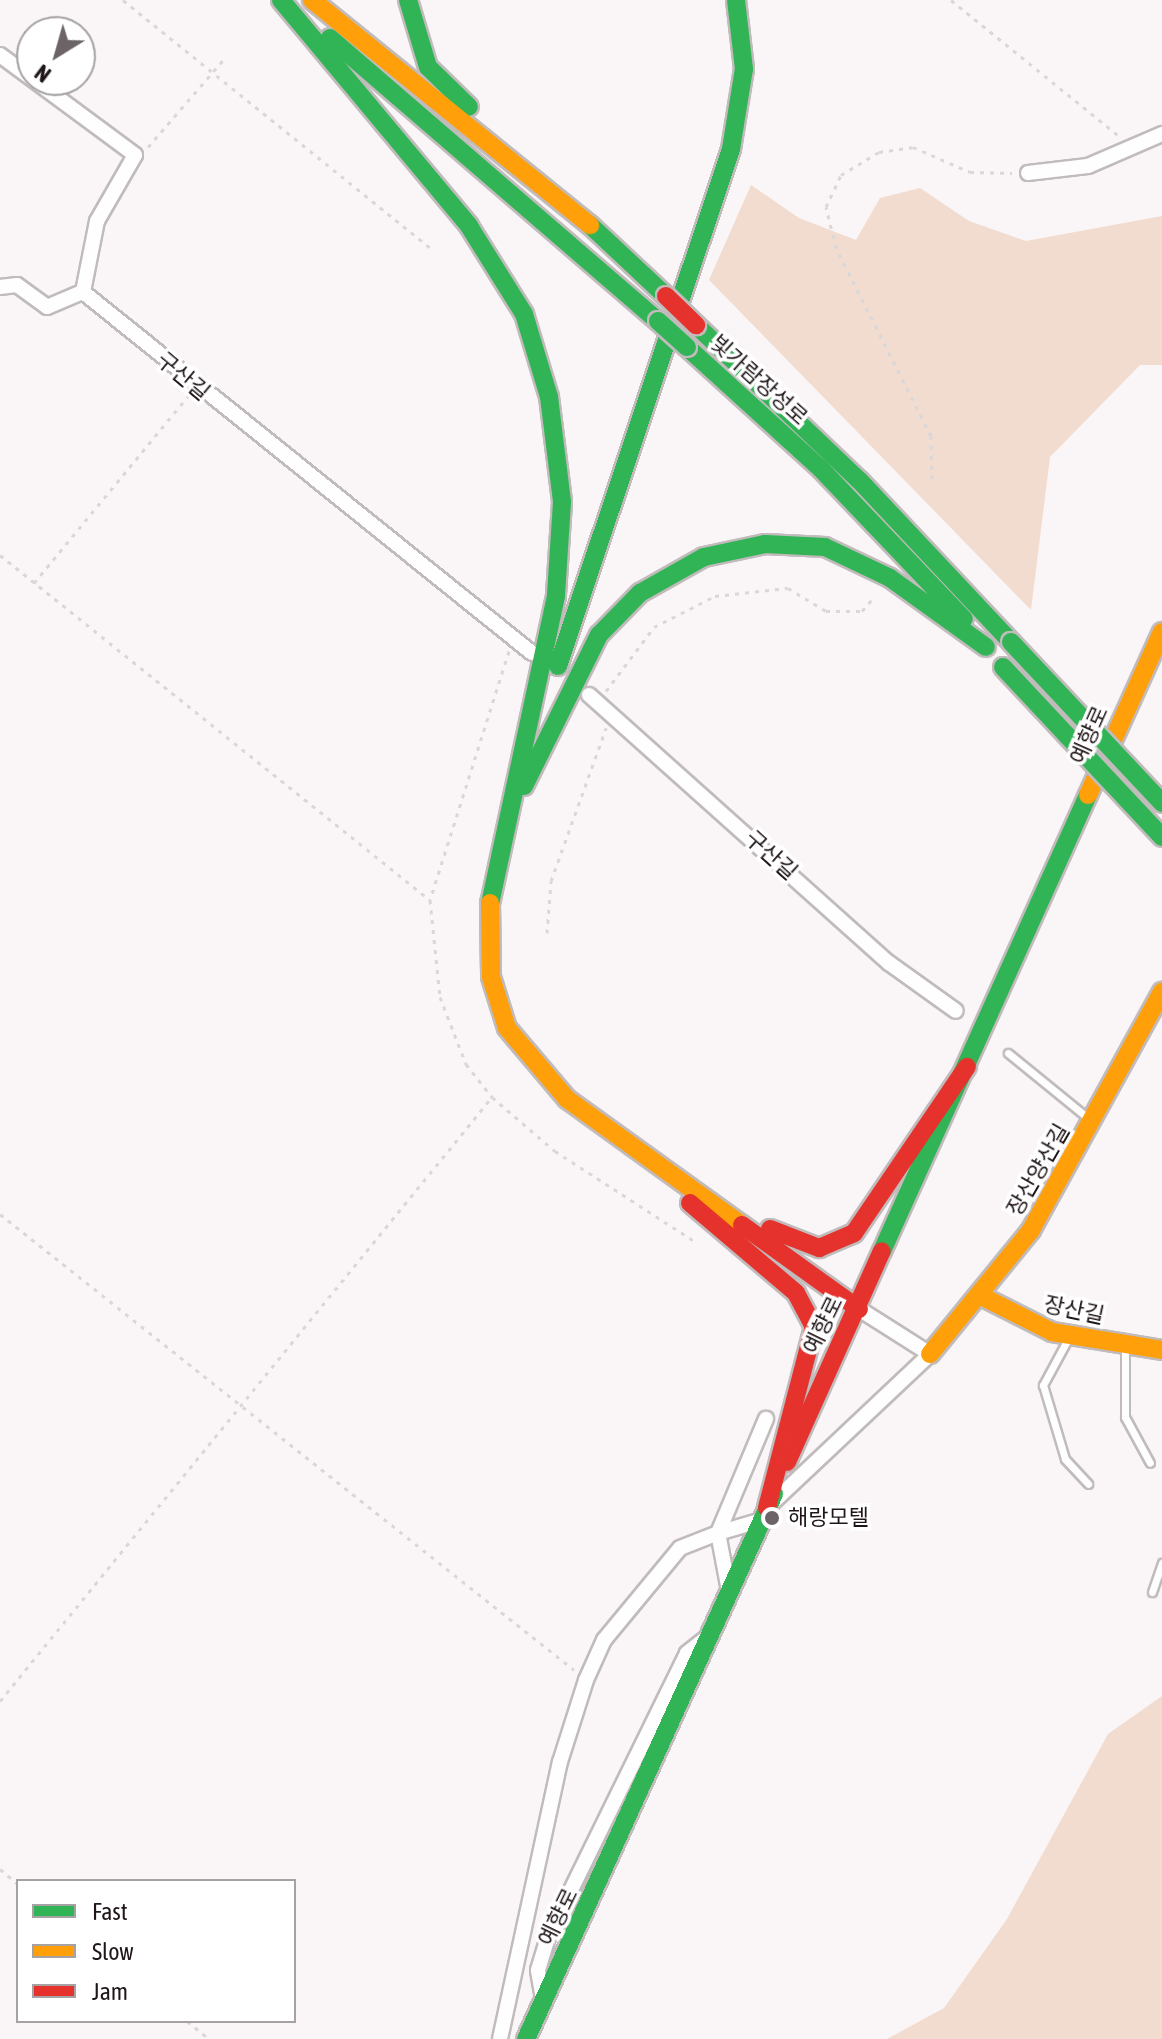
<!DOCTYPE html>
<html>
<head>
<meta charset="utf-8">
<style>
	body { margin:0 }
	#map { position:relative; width:1162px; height:2039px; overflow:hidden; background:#faf6f7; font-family:"Asap Condensed","Noto Sans KR",sans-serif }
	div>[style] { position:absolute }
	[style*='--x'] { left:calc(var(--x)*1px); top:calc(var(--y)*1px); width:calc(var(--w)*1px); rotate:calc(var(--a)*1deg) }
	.green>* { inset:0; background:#f1dccf }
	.path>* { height:3px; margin-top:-1.5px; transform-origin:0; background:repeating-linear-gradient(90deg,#d9d7d8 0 4px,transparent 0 10px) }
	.roads { filter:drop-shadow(2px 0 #c1bbbc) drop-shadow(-2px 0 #c1bbbc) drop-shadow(0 2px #c1bbbc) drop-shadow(0 -2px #c1bbbc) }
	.lane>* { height:7px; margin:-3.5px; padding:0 3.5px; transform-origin:3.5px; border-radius:3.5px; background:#fefefe }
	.street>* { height:14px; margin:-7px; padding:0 7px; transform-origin:7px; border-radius:7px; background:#fefefe }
	.fast>* { height:18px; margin:-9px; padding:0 9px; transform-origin:9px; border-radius:9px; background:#30b455 }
	.slow>* { height:18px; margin:-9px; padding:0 9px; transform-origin:9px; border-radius:9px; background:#ff9f0a }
	.jam>* { height:18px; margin:-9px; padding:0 9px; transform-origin:9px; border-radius:9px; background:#e5322d }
	.bridges { filter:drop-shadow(2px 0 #c1bbbc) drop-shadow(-2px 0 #c1bbbc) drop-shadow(0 2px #c1bbbc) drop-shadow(0 -2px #c1bbbc) }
	.fast-bridge>* { height:18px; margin:-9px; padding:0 9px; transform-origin:9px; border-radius:9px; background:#30b455 }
	.jam-bridge>* { height:18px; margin:-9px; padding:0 9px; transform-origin:9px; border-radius:9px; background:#e5322d }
	.dots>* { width:22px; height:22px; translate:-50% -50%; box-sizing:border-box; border:4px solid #fff; border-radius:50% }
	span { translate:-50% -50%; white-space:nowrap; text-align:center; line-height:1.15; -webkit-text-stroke:7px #fff; paint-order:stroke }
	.street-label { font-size:22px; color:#201618 }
	.poi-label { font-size:22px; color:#201618 }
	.left { translate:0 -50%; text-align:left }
	.legend { position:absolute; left:16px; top:1879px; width:280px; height:144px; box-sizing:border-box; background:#fff; border:2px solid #a6a2a3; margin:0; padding:10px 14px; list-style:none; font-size:24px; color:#201618 }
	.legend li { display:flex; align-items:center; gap:16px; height:40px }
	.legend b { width:40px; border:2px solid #a6a2a3 }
	.north { position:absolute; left:16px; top:16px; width:80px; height:80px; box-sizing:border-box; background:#fff; border:2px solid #a6a2a3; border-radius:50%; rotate:217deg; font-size:22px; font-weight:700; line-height:32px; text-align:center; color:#201618 }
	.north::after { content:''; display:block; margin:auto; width:28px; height:36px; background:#6c6466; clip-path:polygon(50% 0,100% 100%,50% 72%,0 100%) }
</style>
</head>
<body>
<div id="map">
	<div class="green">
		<div style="clip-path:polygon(751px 185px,799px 218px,856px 240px,880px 198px,920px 188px,969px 221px,1026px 241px,1162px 216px,1162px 365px,1140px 365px,1050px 457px,1031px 610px,709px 280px)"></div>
		<div style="clip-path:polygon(1162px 1696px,1162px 2039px,887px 2039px,944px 2008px,1007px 1919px,1108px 1734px)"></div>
	</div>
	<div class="path">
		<div style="--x:123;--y:0;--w:400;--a:38.9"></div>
		<div style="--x:951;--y:0;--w:216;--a:39"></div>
		<div style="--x:148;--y:147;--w:116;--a:-49.2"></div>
		<div style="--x:932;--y:479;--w:43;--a:-91.3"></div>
		<div style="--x:931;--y:436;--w:211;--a:-116.8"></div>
		<div style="--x:836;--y:248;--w:42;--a:-103.7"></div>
		<div style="--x:826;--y:207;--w:35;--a:-65"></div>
		<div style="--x:841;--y:175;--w:44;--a:-31.2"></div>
		<div style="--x:879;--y:152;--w:34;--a:-8"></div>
		<div style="--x:913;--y:147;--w:62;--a:23.7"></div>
		<div style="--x:970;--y:172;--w:42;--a:1.4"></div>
		<div style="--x:0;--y:555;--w:551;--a:38.74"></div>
		<div style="--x:34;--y:583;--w:244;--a:-50.5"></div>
		<div style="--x:509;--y:651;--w:261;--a:107.6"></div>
		<div style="--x:430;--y:900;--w:98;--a:84.1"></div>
		<div style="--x:440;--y:997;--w:72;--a:68.8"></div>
		<div style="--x:466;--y:1064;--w:42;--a:51.8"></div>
		<div style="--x:492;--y:1097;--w:83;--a:40.6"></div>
		<div style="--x:555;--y:1151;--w:169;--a:32.9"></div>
		<div style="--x:606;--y:691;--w:80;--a:-53.1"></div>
		<div style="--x:654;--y:627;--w:68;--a:-26.9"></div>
		<div style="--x:715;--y:596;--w:73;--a:-6.3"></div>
		<div style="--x:788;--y:588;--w:44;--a:31.2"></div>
		<div style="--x:826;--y:611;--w:36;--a:0"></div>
		<div style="--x:862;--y:611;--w:18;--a:-49"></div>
		<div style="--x:547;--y:933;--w:52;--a:-85.6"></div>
		<div style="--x:551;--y:881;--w:163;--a:-70.2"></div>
		<div style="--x:0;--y:1214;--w:733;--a:38.46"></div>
		<div style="--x:0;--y:1701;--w:779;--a:-50.83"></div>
		<div style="--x:0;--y:1869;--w:23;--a:40"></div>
		<div style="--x:187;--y:2021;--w:28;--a:39"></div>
	</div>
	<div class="roads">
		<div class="lane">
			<div style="--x:1008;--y:1053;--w:103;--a:39.1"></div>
			<div style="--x:1069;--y:1337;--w:55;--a:118.4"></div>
			<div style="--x:1043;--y:1385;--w:77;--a:73.4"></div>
			<div style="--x:1065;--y:1459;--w:34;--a:47"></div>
			<div style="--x:1125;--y:1346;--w:71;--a:90"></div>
			<div style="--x:1125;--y:1417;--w:52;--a:61.5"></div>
			<div style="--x:1152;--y:1592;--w:31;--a:-71"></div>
		</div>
		<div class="street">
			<div style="--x:0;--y:55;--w:168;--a:36.5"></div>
			<div style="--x:135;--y:155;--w:76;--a:119.9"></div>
			<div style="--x:97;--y:221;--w:72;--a:101.2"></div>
			<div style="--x:1028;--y:173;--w:60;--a:-6.7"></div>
			<div style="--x:1088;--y:166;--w:81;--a:-23.4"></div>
			<div style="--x:0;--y:287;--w:17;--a:-7"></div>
			<div style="--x:17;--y:285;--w:37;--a:36"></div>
			<div style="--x:47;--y:307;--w:39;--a:-23"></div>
			<div style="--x:83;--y:292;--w:576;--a:38.8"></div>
			<div style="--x:589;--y:695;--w:402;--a:41.8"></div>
			<div style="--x:889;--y:963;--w:82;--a:35.6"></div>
			<div style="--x:770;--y:1505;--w:220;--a:-43.3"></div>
			<div style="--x:930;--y:1354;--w:84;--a:-147.6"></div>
			<div style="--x:729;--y:1591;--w:59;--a:-100.7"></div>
			<div style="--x:718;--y:1533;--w:46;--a:-16.5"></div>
			<div style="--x:543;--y:1999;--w:29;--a:-100"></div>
			<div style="--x:538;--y:1970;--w:37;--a:-73"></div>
			<div style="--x:549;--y:1935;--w:314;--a:-63.9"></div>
			<div style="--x:687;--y:1653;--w:23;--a:-38"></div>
			<div style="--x:500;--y:2039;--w:283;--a:-77.8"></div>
			<div style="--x:560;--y:1762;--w:86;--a:-72.4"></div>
			<div style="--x:586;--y:1680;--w:44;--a:-65.8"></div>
			<div style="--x:604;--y:1640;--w:119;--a:-50.4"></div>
			<div style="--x:680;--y:1548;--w:41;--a:-21.5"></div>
			<div style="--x:718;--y:1533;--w:124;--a:-67.2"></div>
		</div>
		<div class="fast">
			<div style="--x:281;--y:0;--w:294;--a:50.2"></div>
			<div style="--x:469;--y:226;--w:104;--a:58"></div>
			<div style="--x:524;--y:314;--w:87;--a:73.2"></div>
			<div style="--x:549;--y:397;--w:106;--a:82.9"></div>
			<div style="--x:562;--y:502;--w:94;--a:93.7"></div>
			<div style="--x:556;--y:596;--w:314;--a:102.1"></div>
			<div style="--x:408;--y:0;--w:70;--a:73.4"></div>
			<div style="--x:428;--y:67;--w:57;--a:44.3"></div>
			<div style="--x:330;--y:38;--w:433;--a:40.8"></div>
			<div style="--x:590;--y:225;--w:104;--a:43.1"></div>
			<div style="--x:696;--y:325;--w:225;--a:43.6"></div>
			<div style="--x:859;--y:480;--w:222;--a:46.8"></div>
			<div style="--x:687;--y:347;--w:181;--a:42.3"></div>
			<div style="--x:821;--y:469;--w:207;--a:46.4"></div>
			<div style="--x:558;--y:666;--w:545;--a:-71.5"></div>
			<div style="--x:731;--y:149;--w:81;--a:-80.8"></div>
			<div style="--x:744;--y:69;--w:69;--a:-96.6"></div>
			<div style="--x:524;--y:786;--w:169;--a:-63.6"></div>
			<div style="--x:599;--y:635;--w:59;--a:-45.7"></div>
			<div style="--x:640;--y:593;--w:73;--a:-29.4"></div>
			<div style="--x:704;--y:557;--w:62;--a:-12"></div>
			<div style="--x:765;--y:544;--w:60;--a:2.9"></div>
			<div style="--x:825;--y:547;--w:72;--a:25.5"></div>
			<div style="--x:890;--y:578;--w:118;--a:35.7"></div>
			<div style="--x:882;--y:1251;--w:500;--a:-65.69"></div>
			<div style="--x:526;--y:2039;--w:599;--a:-65.53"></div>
		</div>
		<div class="slow">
			<div style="--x:312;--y:0;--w:358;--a:39"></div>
			<div style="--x:1088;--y:795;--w:179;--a:-65.6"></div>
			<div style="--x:490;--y:903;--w:74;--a:89.2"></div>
			<div style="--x:491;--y:977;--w:53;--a:72.6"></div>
			<div style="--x:507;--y:1028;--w:93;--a:49.8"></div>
			<div style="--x:567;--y:1099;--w:216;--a:35.8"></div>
			<div style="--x:983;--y:1297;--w:77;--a:26.9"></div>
			<div style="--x:1052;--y:1332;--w:111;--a:9.3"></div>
			<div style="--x:930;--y:1354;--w:160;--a:-50.8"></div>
			<div style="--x:1031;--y:1230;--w:272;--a:-61.2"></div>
		</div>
		<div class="jam">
			<div style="--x:690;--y:1203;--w:139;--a:40.3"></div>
			<div style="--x:796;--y:1293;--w:38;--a:62"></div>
			<div style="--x:814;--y:1327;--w:187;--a:104.6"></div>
			<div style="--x:742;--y:1225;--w:144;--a:35.7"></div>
			<div style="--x:770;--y:1229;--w:53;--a:21.2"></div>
			<div style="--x:819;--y:1248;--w:38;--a:-23"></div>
			<div style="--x:854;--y:1233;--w:201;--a:-55.8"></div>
			<div style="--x:787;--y:1462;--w:231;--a:-65.8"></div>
		</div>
	</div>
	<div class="bridges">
		<div class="fast-bridge">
			<div style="--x:658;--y:321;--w:39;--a:42"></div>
			<div style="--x:1011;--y:642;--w:221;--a:46.8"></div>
			<div style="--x:1003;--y:667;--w:233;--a:46.9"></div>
		</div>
		<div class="jam-bridge">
			<div style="--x:666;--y:296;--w:42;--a:44"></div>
		</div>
	</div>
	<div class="dots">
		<div style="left:772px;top:1518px;background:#6c6466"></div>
	</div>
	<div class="street-label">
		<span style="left:183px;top:376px;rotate:40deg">구산길</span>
		<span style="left:759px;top:380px;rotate:42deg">빛가람장성로</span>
		<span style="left:1089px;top:735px;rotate:-66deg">예향로</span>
		<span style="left:771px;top:855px;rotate:42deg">구산길</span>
		<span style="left:1038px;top:1170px;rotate:-60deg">장산양산길</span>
		<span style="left:1074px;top:1310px;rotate:12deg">장산길</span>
		<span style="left:823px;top:1325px;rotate:-64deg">예향로</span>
		<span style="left:558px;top:1917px;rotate:-64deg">예향로</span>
	</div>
	<div class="poi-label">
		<span class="left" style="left:788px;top:1518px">해랑모텔</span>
	</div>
	<ul class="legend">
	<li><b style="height:10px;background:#30b455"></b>Fast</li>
	<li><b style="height:10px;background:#ff9f0a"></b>Slow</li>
	<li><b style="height:10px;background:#e5322d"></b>Jam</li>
	</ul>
	<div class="north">N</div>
</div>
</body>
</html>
